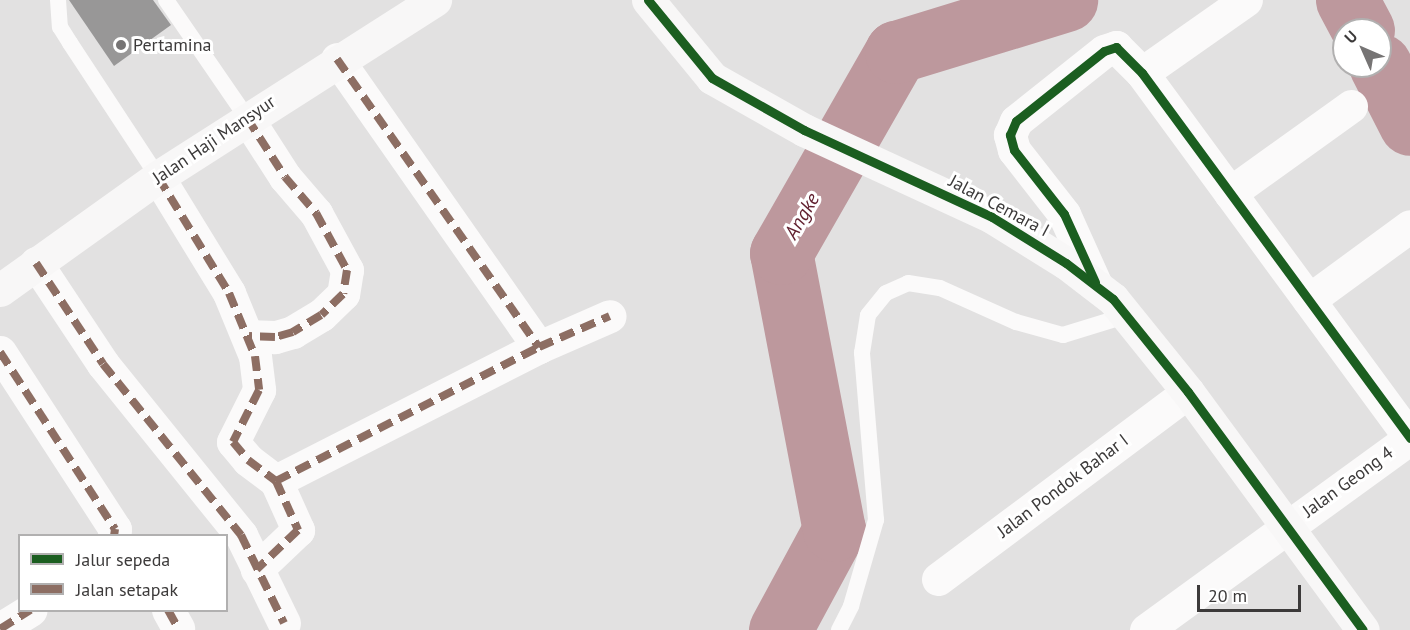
<!DOCTYPE html>
<html>
<head>
<meta charset="utf-8">
<style>
	body { margin:0 }
	#map { position:relative; width:1410px; height:630px; overflow:hidden; background:#e2e1e1; font-family:"PT Sans",sans-serif }
	div>[style] { position:absolute }
	[style*='--x'] { left:calc(var(--x)*1px); top:calc(var(--y)*1px); width:calc(var(--w)*1px); rotate:calc(var(--a)*1deg) }
	.river>* { height:63px; margin:-31.5px; padding:0 31.5px; transform-origin:31.5px; border-radius:31.5px; background:#bd989d }
	.building>* { inset:0; background:#989797 }
	.lane>* { height:16px; margin:-8px; padding:0 8px; transform-origin:8px; border-radius:8px; background:#fbfafa }
	.street>* { height:33px; margin:-16.5px; padding:0 16.5px; transform-origin:16.5px; border-radius:16.5px; background:#fbfafa }
	.secondary>* { height:33px; margin:-16.5px; padding:0 16.5px; transform-origin:16.5px; border-radius:16.5px; background:#f8f7f7 }
	.quiet>* { height:8px; margin-top:-4px; transform-origin:0; background:repeating-linear-gradient(90deg,#8d6e63 0 15px,transparent 0 23px) }
	.cycleway>* { height:9px; margin:-4.5px; padding:0 4.5px; transform-origin:4.5px; border-radius:4.5px; background:#1b5e20 }
	.dots>* { width:16px; height:16px; translate:-50% -50%; box-sizing:border-box; border:3px solid #fff; border-radius:50% }
	span { translate:-50% -50%; white-space:nowrap; text-align:center; line-height:1.15; -webkit-text-stroke:6px #fff; paint-order:stroke }
	.poi-label { font-size:18px; color:#3c3a3a }
	.left { translate:0 -50%; text-align:left }
	.street-label { font-size:18px; color:#3c3a3a }
	.water-label { font-size:20px; color:#601e2d; font-style:italic }
	.legend { position:absolute; left:18px; top:534px; width:210px; height:78px; box-sizing:border-box; background:#fff; border:2px solid #b1b0b0; margin:0; padding:8px 10px; list-style:none; font-size:18px; color:#3c3a3a }
	.legend li { display:flex; align-items:center; gap:12px; height:30px }
	.legend b { width:30px; border:2px solid #b1b0b0 }
	.north { position:absolute; left:1332px; top:18px; width:60px; height:60px; box-sizing:border-box; background:#fff; border:2px solid #b1b0b0; border-radius:50%; rotate:315deg; font-size:16px; font-weight:700; line-height:24px; text-align:center; color:#3c3a3a }
	.north::after { content:''; display:block; margin:auto; width:21px; height:27px; background:#767474; clip-path:polygon(50% 0,100% 100%,50% 72%,0 100%) }
	.scale { position:absolute; left:1197px; top:585px; width:104px; height:27px; box-sizing:border-box; border:3px solid #3c3a3a; border-top:0; padding-left:8px; font-size:18px; line-height:21px; white-space:nowrap; color:#3c3a3a; -webkit-text-stroke:4px #fff; paint-order:stroke }
</style>
</head>
<body>
<div id="map">
	<div class="river">
		<div style="--x:1347;--y:0;--w:34;--a:62"></div>
		<div style="--x:1380;--y:65;--w:66;--a:63"></div>
		<div style="--x:780;--y:630;--w:114;--a:-61.6"></div>
		<div style="--x:834;--y:530;--w:282;--a:-100.8"></div>
		<div style="--x:781;--y:253;--w:232;--a:-60.2"></div>
		<div style="--x:896;--y:52;--w:178;--a:-17"></div>
	</div>
	<div class="building">
		<div style="clip-path:polygon(69px 0,153px 0,171px 25px,114px 66px)"></div>
	</div>
	<div class="lane">
		<div style="--x:58;--y:0;--w:27;--a:86"></div>
		<div style="--x:60;--y:27;--w:19;--a:58"></div>
		<div style="--x:70;--y:43;--w:160;--a:56.7"></div>
		<div style="--x:166;--y:0;--w:143;--a:55.5"></div>
		<div style="--x:839;--y:630;--w:27;--a:-63"></div>
		<div style="--x:851;--y:606;--w:90;--a:-73.8"></div>
		<div style="--x:876;--y:520;--w:168;--a:-94.8"></div>
		<div style="--x:862;--y:353;--w:38;--a:-81"></div>
		<div style="--x:868;--y:315;--w:28;--a:-51"></div>
		<div style="--x:886;--y:293;--w:24;--a:-24"></div>
		<div style="--x:908;--y:283;--w:32;--a:9"></div>
		<div style="--x:940;--y:288;--w:83;--a:24.1"></div>
		<div style="--x:1016;--y:322;--w:49;--a:15.5"></div>
		<div style="--x:1063;--y:335;--w:68;--a:-17.1"></div>
	</div>
	<div class="street">
		<div style="--x:337;--y:59;--w:352;--a:55"></div>
		<div style="--x:1142;--y:73;--w:127;--a:-35.1"></div>
		<div style="--x:247;--y:118;--w:70;--a:57.2"></div>
		<div style="--x:285;--y:177;--w:48;--a:49.3"></div>
		<div style="--x:316;--y:213;--w:65;--a:61.5"></div>
		<div style="--x:347;--y:270;--w:24;--a:99"></div>
		<div style="--x:343;--y:294;--w:30;--a:136"></div>
		<div style="--x:321;--y:315;--w:33;--a:149"></div>
		<div style="--x:293;--y:332;--w:19;--a:164"></div>
		<div style="--x:275;--y:337;--w:26;--a:-178"></div>
		<div style="--x:158;--y:177;--w:136;--a:58.5"></div>
		<div style="--x:229;--y:293;--w:68;--a:67.6"></div>
		<div style="--x:255;--y:356;--w:34;--a:83"></div>
		<div style="--x:259;--y:390;--w:58;--a:116.6"></div>
		<div style="--x:233;--y:442;--w:23;--a:50"></div>
		<div style="--x:248;--y:460;--w:35;--a:37"></div>
		<div style="--x:276;--y:481;--w:54;--a:65.8"></div>
		<div style="--x:298;--y:530;--w:57;--a:136.4"></div>
		<div style="--x:1230;--y:193;--w:149;--a:-35.7"></div>
		<div style="--x:36;--y:263;--w:121;--a:56.4"></div>
		<div style="--x:103;--y:364;--w:220;--a:51.1"></div>
		<div style="--x:241;--y:535;--w:98;--a:64"></div>
		<div style="--x:1096;--y:285;--w:78;--a:-114.3"></div>
		<div style="--x:1064;--y:214;--w:81;--a:-128"></div>
		<div style="--x:1014;--y:150;--w:16;--a:-105"></div>
		<div style="--x:1010;--y:135;--w:15;--a:-67"></div>
		<div style="--x:1016;--y:121;--w:112;--a:-38.5"></div>
		<div style="--x:1104;--y:51;--w:13;--a:-18"></div>
		<div style="--x:1116;--y:47;--w:37;--a:45"></div>
		<div style="--x:1142;--y:73;--w:453;--a:53.7"></div>
		<div style="--x:1309;--y:300;--w:125;--a:-36.2"></div>
		<div style="--x:0;--y:352;--w:211;--a:57"></div>
		<div style="--x:115;--y:529;--w:7;--a:98"></div>
		<div style="--x:276;--y:481;--w:295;--a:-27"></div>
		<div style="--x:539;--y:347;--w:77;--a:-23.6"></div>
		<div style="--x:938;--y:579;--w:312;--a:-36.8"></div>
		<div style="--x:168;--y:610;--w:21;--a:61"></div>
		<div style="--x:0;--y:629;--w:36;--a:-32"></div>
		<div style="--x:1146;--y:630;--w:326;--a:-36"></div>
	</div>
	<div class="secondary">
		<div style="--x:648;--y:0;--w:101;--a:50.6"></div>
		<div style="--x:712;--y:78;--w:106;--a:29.5"></div>
		<div style="--x:804;--y:130;--w:207;--a:24.8"></div>
		<div style="--x:992;--y:217;--w:87;--a:31.9"></div>
		<div style="--x:1066;--y:263;--w:59;--a:37.5"></div>
		<div style="--x:1113;--y:299;--w:119;--a:51.1"></div>
		<div style="--x:1188;--y:392;--w:295;--a:53.7"></div>
		<div style="--x:0;--y:290;--w:194;--a:-35.6"></div>
		<div style="--x:158;--y:177;--w:329;--a:-32.6"></div>
	</div>
	<div class="quiet">
		<div style="--x:337;--y:59;--w:352;--a:55"></div>
		<div style="--x:247;--y:118;--w:70;--a:57.2"></div>
		<div style="--x:285;--y:177;--w:48;--a:49.3"></div>
		<div style="--x:316;--y:213;--w:65;--a:61.5"></div>
		<div style="--x:347;--y:270;--w:24;--a:99"></div>
		<div style="--x:343;--y:294;--w:30;--a:136"></div>
		<div style="--x:321;--y:315;--w:33;--a:149"></div>
		<div style="--x:293;--y:332;--w:19;--a:164"></div>
		<div style="--x:275;--y:337;--w:26;--a:-178"></div>
		<div style="--x:158;--y:177;--w:136;--a:58.5"></div>
		<div style="--x:229;--y:293;--w:68;--a:67.6"></div>
		<div style="--x:255;--y:356;--w:34;--a:83"></div>
		<div style="--x:259;--y:390;--w:58;--a:116.6"></div>
		<div style="--x:233;--y:442;--w:23;--a:50"></div>
		<div style="--x:248;--y:460;--w:35;--a:37"></div>
		<div style="--x:276;--y:481;--w:54;--a:65.8"></div>
		<div style="--x:298;--y:530;--w:57;--a:136.4"></div>
		<div style="--x:36;--y:263;--w:121;--a:56.4"></div>
		<div style="--x:103;--y:364;--w:220;--a:51.1"></div>
		<div style="--x:241;--y:535;--w:98;--a:64"></div>
		<div style="--x:0;--y:352;--w:211;--a:57"></div>
		<div style="--x:115;--y:529;--w:7;--a:98"></div>
		<div style="--x:276;--y:481;--w:295;--a:-27"></div>
		<div style="--x:539;--y:347;--w:77;--a:-23.6"></div>
		<div style="--x:168;--y:610;--w:21;--a:61"></div>
		<div style="--x:0;--y:629;--w:36;--a:-32"></div>
	</div>
	<div class="cycleway">
		<div style="--x:648;--y:0;--w:101;--a:50.6"></div>
		<div style="--x:712;--y:78;--w:106;--a:29.5"></div>
		<div style="--x:804;--y:130;--w:207;--a:24.8"></div>
		<div style="--x:992;--y:217;--w:87;--a:31.9"></div>
		<div style="--x:1066;--y:263;--w:59;--a:37.5"></div>
		<div style="--x:1113;--y:299;--w:119;--a:51.1"></div>
		<div style="--x:1188;--y:392;--w:295;--a:53.7"></div>
		<div style="--x:1095;--y:282;--w:75;--a:-114.5"></div>
		<div style="--x:1064;--y:214;--w:81;--a:-128"></div>
		<div style="--x:1014;--y:150;--w:16;--a:-105"></div>
		<div style="--x:1010;--y:135;--w:15;--a:-67"></div>
		<div style="--x:1016;--y:121;--w:112;--a:-38.5"></div>
		<div style="--x:1104;--y:51;--w:13;--a:-18"></div>
		<div style="--x:1116;--y:47;--w:37;--a:45"></div>
		<div style="--x:1142;--y:73;--w:453;--a:53.7"></div>
	</div>
	<div class="dots">
		<div style="left:121px;top:45px;background:#767474"></div>
	</div>
	<div class="poi-label">
		<span class="left" style="left:133px;top:45px">Pertamina</span>
	</div>
	<div class="street-label">
		<span style="left:214px;top:140px;rotate:-34deg">Jalan Haji Mansyur</span>
		<span style="left:999px;top:206px;rotate:28deg">Jalan Cemara I</span>
		<span style="left:1348px;top:482px;rotate:-36deg">Jalan Geong 4</span>
		<span style="left:1063px;top:486px;rotate:-37deg">Jalan Pondok Bahar I</span>
	</div>
	<div class="water-label">
		<span style="left:802px;top:216px;rotate:-60deg">Angke</span>
	</div>
	<ul class="legend">
	<li><b style="height:8px;background:#1b5e20"></b>Jalur sepeda</li>
	<li><b style="height:8px;background:#8d6e63"></b>Jalan setapak</li>
	</ul>
	<div class="north">U</div>
	<div class="scale">20 m</div>
</div>
</body>
</html>
